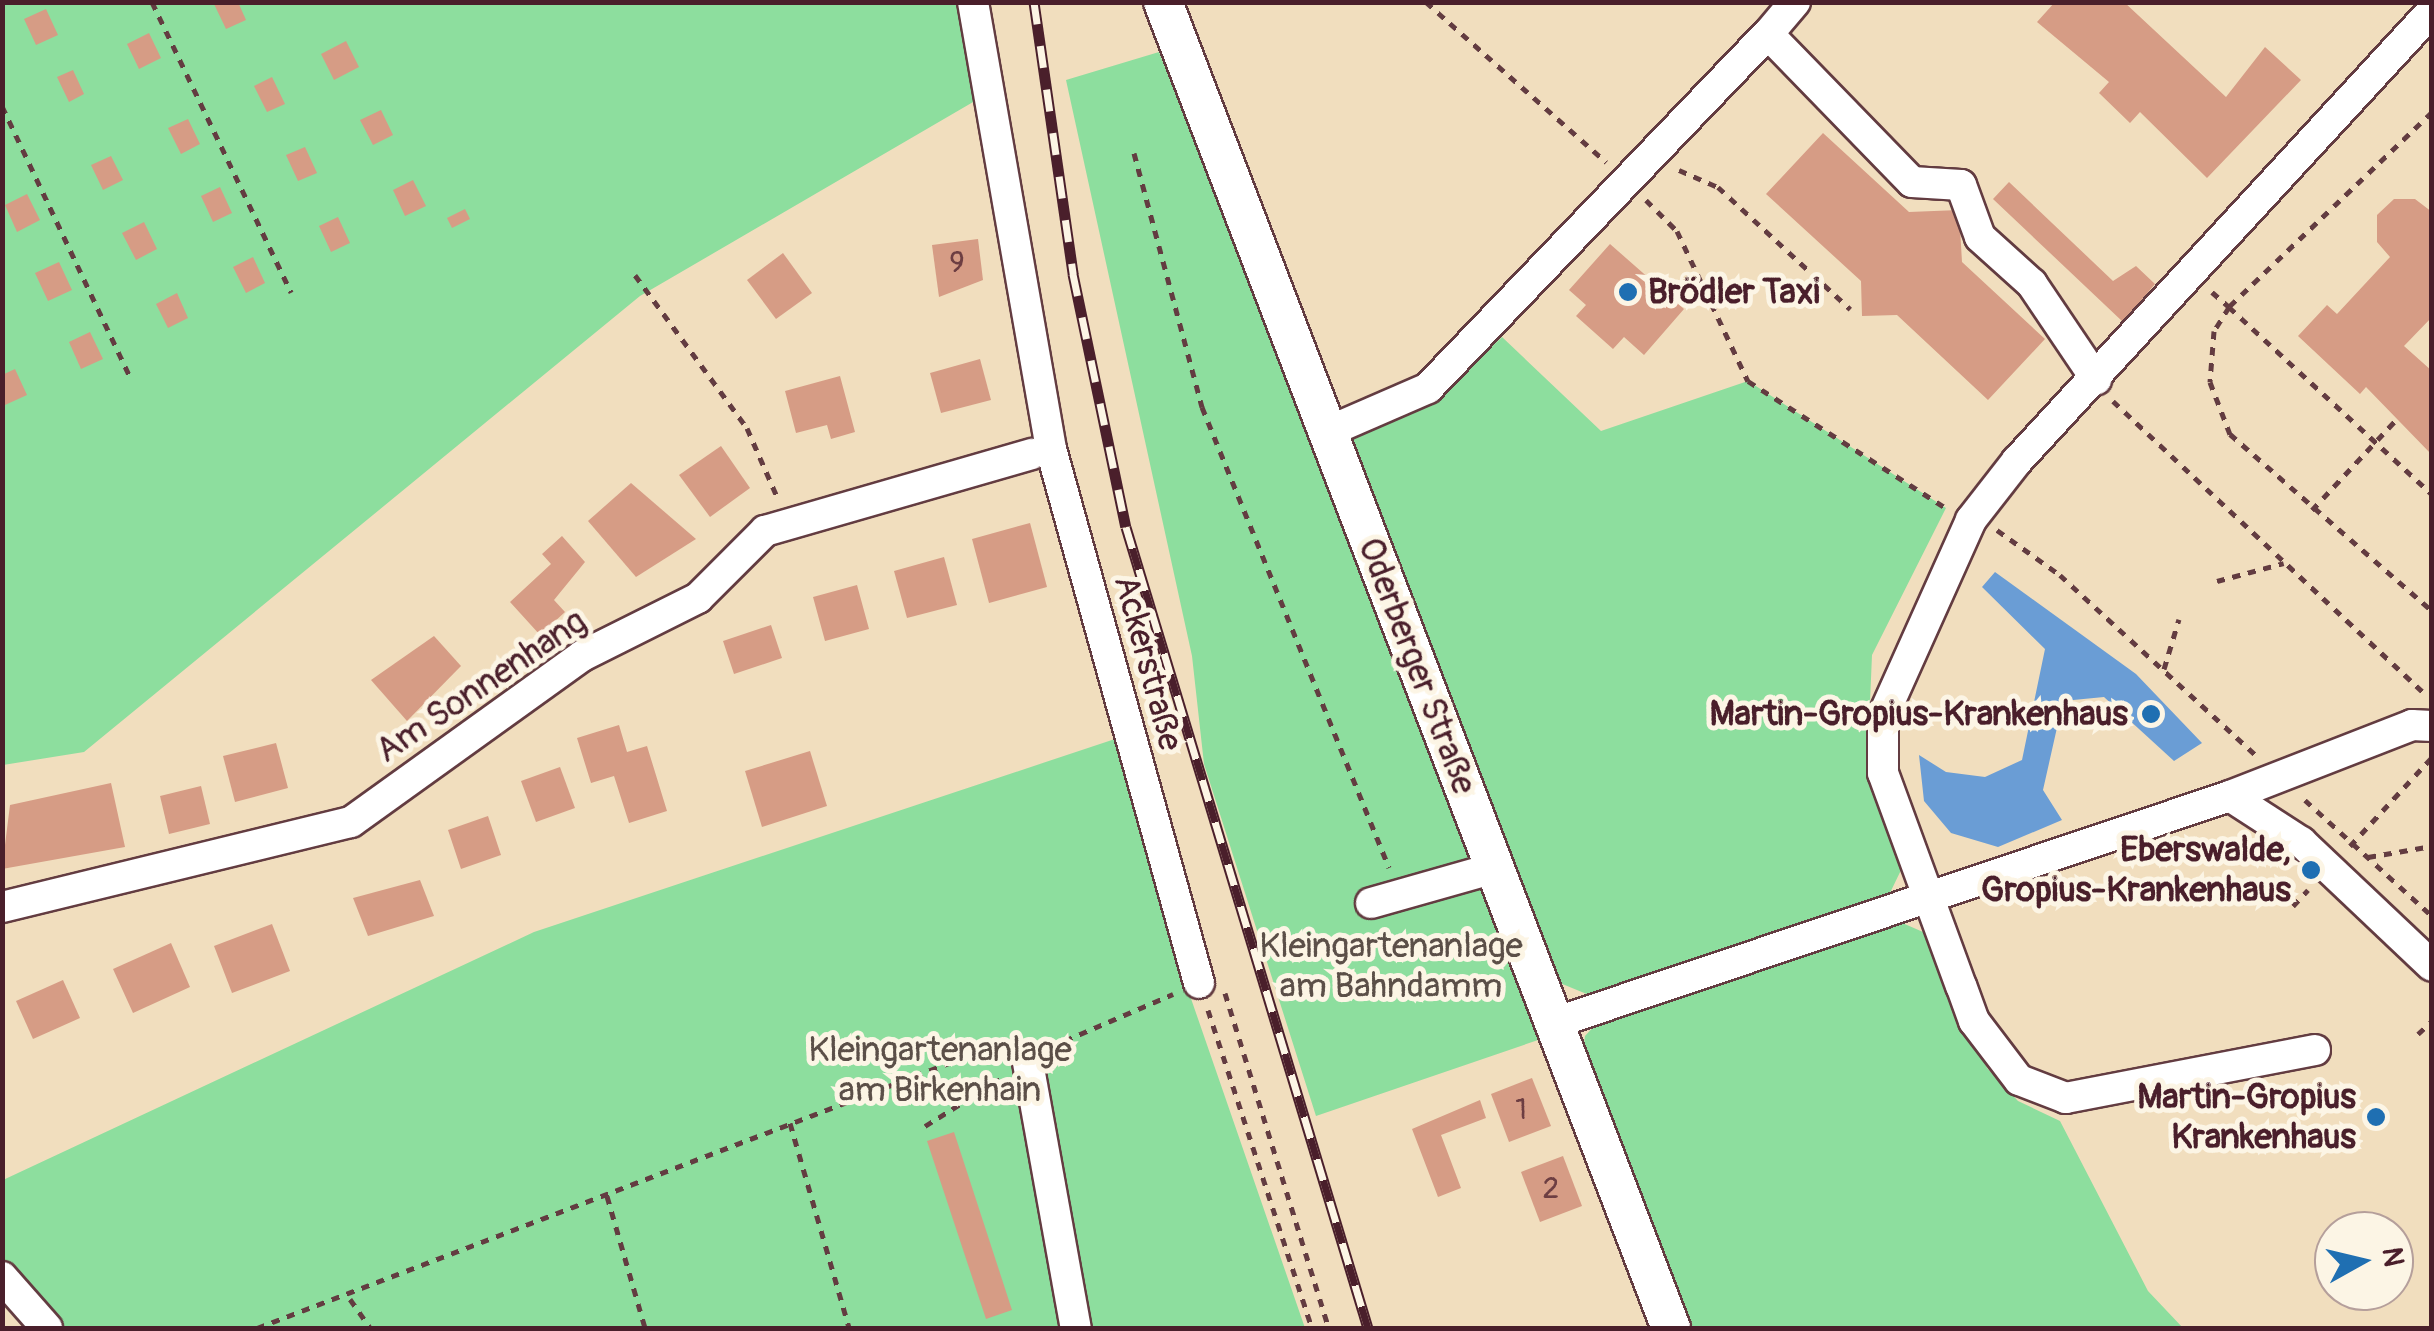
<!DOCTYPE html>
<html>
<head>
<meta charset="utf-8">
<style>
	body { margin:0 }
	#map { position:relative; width:2434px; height:1331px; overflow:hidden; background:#f1debe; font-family:Pangolin,sans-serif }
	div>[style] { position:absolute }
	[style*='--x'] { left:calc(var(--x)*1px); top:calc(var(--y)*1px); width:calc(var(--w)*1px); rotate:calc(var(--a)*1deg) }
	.green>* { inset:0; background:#8dde9e }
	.water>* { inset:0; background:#6a9dd5 }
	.building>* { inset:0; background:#d69c85 }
	.path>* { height:5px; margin-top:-2.5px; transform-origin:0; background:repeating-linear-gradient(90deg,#633c41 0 8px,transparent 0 16px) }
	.roads { filter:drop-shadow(2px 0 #633c41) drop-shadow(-2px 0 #633c41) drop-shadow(0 2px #633c41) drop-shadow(0 -2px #633c41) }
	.minor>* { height:30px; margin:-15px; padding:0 15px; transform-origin:15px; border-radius:15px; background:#fff }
	.major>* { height:38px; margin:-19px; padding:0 19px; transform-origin:19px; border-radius:19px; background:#fff }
	.rail>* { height:11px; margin-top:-5.5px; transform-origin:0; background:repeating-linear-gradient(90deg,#fcf5e5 0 22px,#4a1f2b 0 44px); box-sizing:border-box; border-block:2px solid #4a1f2b }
	.dots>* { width:28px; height:28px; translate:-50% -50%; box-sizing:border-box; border:5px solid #fcf5e5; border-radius:50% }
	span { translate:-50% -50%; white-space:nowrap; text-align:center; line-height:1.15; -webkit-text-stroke:10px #fcf5e5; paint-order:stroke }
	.number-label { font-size:30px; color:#6d3e42 }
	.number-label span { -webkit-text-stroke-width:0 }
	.poi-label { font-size:35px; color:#4a1f2b; font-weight:700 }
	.left { translate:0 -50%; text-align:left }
	.right { translate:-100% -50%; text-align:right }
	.street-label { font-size:35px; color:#4a1f2b }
	.park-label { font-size:35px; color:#5b4f48 }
	.frame { position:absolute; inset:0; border:5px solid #4a1f2b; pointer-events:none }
	.north { position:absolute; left:2314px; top:1211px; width:100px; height:100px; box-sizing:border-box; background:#fcf5e5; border:2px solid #b59f9b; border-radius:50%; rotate:82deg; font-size:28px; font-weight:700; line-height:40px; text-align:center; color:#4a1f2b }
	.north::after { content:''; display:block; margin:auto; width:35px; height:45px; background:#1f6fb2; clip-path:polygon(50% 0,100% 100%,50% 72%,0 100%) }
</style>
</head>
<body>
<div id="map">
	<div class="green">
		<div style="clip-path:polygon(3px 3px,960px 3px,980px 98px,640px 296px,84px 752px,3px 765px)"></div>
		<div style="clip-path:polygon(1159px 52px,1544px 1038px,1316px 1116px,1204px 764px,1192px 656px,1066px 80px)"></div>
		<div style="clip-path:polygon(1502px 337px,1601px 431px,1748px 381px,1946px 508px,1872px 655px,1867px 774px,1903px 866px,1888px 897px,1594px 997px,1555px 981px,1346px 441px,1435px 401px)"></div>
		<div style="clip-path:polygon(1118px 738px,1187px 987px,1305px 1328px,54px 1328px,3px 1259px,3px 1180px,534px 932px)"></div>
		<div style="clip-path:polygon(1900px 922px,1930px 935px,1987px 1068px,2018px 1101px,2060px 1121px,2148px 1291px,2183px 1328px,1683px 1328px,1581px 1068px,1585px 1036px,1597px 1023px)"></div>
	</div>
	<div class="water">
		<div style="clip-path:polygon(1995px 572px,2136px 674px,2202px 743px,2174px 761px,2104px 697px,2063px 701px,2043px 790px,2062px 820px,1998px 847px,1951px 833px,1924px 801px,1919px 755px,1946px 772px,1985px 777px,2022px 760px,2045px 649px,1982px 587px)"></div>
	</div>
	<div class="building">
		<div style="clip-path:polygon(238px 2px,246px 20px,226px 29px,214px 4px)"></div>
		<div style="clip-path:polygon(2055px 2px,2124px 2px,2226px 97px,2265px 47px,2301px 80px,2207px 178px,2140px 112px,2130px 123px,2099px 93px,2109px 82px,2037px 22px)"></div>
		<div style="clip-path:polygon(46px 9px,58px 35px,36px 45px,24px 19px)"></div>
		<div style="clip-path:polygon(149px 33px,161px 58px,139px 69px,127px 44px)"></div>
		<div style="clip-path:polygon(346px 41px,359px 67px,334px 80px,321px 54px)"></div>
		<div style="clip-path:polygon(73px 70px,84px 94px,69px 102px,57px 77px)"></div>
		<div style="clip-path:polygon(272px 77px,285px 104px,267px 112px,254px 86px)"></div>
		<div style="clip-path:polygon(381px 110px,393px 135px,373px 145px,360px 120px)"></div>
		<div style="clip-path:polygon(188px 119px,200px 144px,181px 154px,168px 128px)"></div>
		<div style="clip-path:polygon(1823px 133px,1909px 212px,1959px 210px,1962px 262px,2045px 339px,1988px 400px,1897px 315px,1862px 316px,1861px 281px,1766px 194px)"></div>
		<div style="clip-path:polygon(305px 147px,317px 173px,298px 181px,286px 155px)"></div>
		<div style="clip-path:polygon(111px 156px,123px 180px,103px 190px,91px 165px)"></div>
		<div style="clip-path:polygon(413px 180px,426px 206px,405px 216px,393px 190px)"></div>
		<div style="clip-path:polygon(2009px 182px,2113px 281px,2136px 266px,2155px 284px,2123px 322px,1993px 199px)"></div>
		<div style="clip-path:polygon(220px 187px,232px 213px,213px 222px,201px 196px)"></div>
		<div style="clip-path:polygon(27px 194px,40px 220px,17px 232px,5px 205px)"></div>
		<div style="clip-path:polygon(2394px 199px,2415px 199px,2432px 212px,2432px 317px,2404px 346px,2432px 371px,2432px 455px,2366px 387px,2360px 394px,2298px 336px,2327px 305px,2337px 314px,2390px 257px,2377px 242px,2377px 215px)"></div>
		<div style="clip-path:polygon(465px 209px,470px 219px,452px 228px,447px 218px)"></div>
		<div style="clip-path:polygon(338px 217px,350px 243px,331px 252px,319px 226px)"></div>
		<div style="clip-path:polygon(144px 222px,157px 249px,136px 260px,122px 233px)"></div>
		<div style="clip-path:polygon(978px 239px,983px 280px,939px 297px,932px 245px)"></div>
		<div style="clip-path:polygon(1610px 244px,1684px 309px,1644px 355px,1624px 337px,1613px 349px,1576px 316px,1586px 305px,1569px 290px)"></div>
		<div style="clip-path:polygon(783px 253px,812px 293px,776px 319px,747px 280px)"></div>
		<div style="clip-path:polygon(253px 257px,265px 283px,246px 293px,233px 267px)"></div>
		<div style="clip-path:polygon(59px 262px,72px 290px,48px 301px,35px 273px)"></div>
		<div style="clip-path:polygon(177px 293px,188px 318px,168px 328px,156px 304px)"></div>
		<div style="clip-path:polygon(90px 332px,103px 359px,81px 369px,69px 342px)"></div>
		<div style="clip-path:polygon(980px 359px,991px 400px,941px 413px,930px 373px)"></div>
		<div style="clip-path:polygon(15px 369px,27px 395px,5px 405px,2px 375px)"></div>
		<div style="clip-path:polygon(840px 376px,855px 432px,831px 439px,827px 425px,796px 433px,785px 391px)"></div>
		<div style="clip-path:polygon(721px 446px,750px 488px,710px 517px,679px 475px)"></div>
		<div style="clip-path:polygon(631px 483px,696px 539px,636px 577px,588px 521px)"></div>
		<div style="clip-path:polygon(1030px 523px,1047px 587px,989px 603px,972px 539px)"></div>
		<div style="clip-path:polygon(562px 536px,585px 562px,554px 600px,565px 612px,540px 635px,510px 602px,551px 564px,542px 554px)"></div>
		<div style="clip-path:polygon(944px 557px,957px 605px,907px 618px,894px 571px)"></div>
		<div style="clip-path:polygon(857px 585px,869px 629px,825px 641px,813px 597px)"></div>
		<div style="clip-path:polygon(771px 625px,782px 658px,734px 674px,723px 641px)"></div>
		<div style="clip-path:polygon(434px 636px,461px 666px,407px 721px,371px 680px)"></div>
		<div style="clip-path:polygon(619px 725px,627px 752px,647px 746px,667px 811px,629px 823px,614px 776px,591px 783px,577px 738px)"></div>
		<div style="clip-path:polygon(276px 743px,288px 788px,235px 802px,223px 756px)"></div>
		<div style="clip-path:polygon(810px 751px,827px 806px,762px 827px,745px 771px)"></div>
		<div style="clip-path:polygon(560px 767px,575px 808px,536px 822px,521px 781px)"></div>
		<div style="clip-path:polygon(111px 783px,125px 847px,2px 869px,10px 805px)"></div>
		<div style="clip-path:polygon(201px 786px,210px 824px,169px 834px,160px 796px)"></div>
		<div style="clip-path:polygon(488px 816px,501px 855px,461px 869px,448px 830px)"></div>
		<div style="clip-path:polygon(420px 880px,434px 916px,368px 936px,353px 898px)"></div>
		<div style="clip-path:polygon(272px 924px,290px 971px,232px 993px,214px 946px)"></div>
		<div style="clip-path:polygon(171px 943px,190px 987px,133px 1013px,113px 969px)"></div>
		<div style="clip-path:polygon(63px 980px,80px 1018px,33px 1039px,16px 1001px)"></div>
		<div style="clip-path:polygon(1532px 1078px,1551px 1126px,1509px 1142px,1491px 1094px)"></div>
		<div style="clip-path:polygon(1480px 1100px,1486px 1118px,1441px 1135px,1461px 1188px,1438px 1197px,1412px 1129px)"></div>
		<div style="clip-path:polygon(954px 1132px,1012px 1310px,986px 1319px,927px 1141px)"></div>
		<div style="clip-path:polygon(1563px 1156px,1582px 1206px,1540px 1222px,1521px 1172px)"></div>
	</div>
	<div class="path">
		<div style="--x:152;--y:2;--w:322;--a:64.4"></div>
		<div style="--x:1426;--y:2;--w:241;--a:41.6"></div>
		<div style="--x:2;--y:106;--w:300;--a:64.7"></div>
		<div style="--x:2432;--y:112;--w:281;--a:136.2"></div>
		<div style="--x:2229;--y:307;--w:276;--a:42.7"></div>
		<div style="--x:1134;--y:153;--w:263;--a:75"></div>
		<div style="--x:1202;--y:407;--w:497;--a:67.9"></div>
		<div style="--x:1679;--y:170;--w:43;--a:23.6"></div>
		<div style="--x:1718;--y:187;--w:180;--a:42.7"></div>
		<div style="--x:1646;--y:200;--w:44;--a:45"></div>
		<div style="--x:1677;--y:231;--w:166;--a:64.7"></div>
		<div style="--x:1748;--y:381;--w:235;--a:32.7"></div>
		<div style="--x:635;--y:275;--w:190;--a:53.8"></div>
		<div style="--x:747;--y:428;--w:77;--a:66.4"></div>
		<div style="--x:2212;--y:292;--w:23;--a:41"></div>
		<div style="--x:2229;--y:307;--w:28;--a:122"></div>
		<div style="--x:2214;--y:331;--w:51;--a:94.5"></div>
		<div style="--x:2210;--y:382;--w:56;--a:69"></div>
		<div style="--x:2230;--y:434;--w:269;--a:41.2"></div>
		<div style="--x:2113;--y:401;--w:429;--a:43.2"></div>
		<div style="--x:2312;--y:510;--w:122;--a:-47"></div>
		<div style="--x:1997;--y:530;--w:77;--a:35.5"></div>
		<div style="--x:2060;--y:575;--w:266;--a:42.6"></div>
		<div style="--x:2217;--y:581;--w:69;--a:-15"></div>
		<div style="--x:2164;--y:669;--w:52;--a:-73.3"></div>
		<div style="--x:2305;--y:800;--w:172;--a:42.4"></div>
		<div style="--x:2350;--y:846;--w:121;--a:-47.3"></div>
		<div style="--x:2368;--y:857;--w:65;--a:-9.8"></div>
		<div style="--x:2293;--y:906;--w:22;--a:-47"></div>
		<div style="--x:1225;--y:993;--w:351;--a:72.8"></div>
		<div style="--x:1208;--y:1010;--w:335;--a:71.9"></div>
		<div style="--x:2418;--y:1034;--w:19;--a:-43"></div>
		<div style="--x:1050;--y:1047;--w:134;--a:-23.3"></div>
		<div style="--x:790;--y:1123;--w:213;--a:73.9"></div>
		<div style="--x:925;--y:1126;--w:91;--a:-31.9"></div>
		<div style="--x:607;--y:1196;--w:137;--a:73.9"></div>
		<div style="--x:350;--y:1299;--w:35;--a:55"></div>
		<div style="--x:257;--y:1328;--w:783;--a:-20.96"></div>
		<div style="--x:988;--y:1048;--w:14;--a:12"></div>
	</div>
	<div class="roads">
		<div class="minor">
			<div style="--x:973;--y:2;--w:454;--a:80.1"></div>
			<div style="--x:1051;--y:449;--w:554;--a:74.51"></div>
			<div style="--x:1795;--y:2;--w:42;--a:130.2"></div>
			<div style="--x:1768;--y:34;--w:206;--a:45.8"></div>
			<div style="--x:1912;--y:182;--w:49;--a:3.5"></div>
			<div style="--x:1961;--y:185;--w:55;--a:69.9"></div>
			<div style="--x:1980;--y:237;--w:70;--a:42.1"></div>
			<div style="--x:2032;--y:284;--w:115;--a:56"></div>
			<div style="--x:1327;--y:432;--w:110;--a:-23.5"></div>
			<div style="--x:1428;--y:388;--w:491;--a:-46.2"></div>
			<div style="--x:2230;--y:796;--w:195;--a:-21.3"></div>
			<div style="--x:2412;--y:725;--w:20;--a:3"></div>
			<div style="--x:1371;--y:903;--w:129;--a:-15.8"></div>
			<div style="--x:2;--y:907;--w:359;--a:-13.7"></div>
			<div style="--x:351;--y:822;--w:284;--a:-35.7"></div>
			<div style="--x:582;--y:656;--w:130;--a:-26.6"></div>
			<div style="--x:698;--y:598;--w:95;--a:-45"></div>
			<div style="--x:765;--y:531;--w:278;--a:-16.1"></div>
			<div style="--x:1554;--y:1023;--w:713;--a:-18.56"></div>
			<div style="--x:2230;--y:796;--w:85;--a:32.9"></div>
			<div style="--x:2301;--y:842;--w:180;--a:43.4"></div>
			<div style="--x:2315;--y:1050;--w:254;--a:169.1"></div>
			<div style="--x:2066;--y:1098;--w:50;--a:-159"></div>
			<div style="--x:2019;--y:1080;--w:74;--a:-127.3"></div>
			<div style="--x:1974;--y:1021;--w:37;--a:-110"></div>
			<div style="--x:1961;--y:986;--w:227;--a:-110.1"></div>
			<div style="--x:1883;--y:773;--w:57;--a:-90"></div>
			<div style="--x:1883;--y:716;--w:215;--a:-65.8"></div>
			<div style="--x:1971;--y:520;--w:75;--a:-52.1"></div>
			<div style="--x:2017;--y:461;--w:612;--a:-47.32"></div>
			<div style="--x:1027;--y:1057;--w:275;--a:79.8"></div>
			<div style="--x:2;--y:1277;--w:68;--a:48.6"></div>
		</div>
		<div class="major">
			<div style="--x:1163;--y:2;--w:1420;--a:69.04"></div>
		</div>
	</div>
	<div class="rail">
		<div style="--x:1034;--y:2;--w:275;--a:81.8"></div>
		<div style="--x:1073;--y:274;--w:258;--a:78.2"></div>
		<div style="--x:1126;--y:527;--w:837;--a:73.19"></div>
	</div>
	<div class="dots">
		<div style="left:1628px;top:292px;background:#1f6fb2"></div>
		<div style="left:2151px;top:714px;background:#1f6fb2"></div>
		<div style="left:2311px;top:870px;background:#1f6fb2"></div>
		<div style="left:2376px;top:1117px;background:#1f6fb2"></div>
	</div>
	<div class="number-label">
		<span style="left:957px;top:263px">9</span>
		<span style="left:1521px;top:1110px">1</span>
		<span style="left:1551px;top:1189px">2</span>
	</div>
	<div class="poi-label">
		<span class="left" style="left:1648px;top:292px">Brödler Taxi</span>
		<span class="right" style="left:2128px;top:714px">Martin-Gropius-Krankenhaus</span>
		<span class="right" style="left:2291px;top:870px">Eberswalde,<br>Gropius-Krankenhaus</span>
		<span class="right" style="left:2356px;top:1117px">Martin-Gropius<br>Krankenhaus</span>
	</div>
	<div class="street-label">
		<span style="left:1148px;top:663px;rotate:75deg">Ackerstraße</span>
		<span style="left:1417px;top:666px;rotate:69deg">Oderberger Straße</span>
		<span style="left:481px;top:686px;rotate:-34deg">Am Sonnenhang</span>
	</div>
	<div class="park-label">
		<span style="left:1391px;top:966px">Kleingartenanlage<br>am Bahndamm</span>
		<span style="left:940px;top:1070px">Kleingartenanlage<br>am Birkenhain</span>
	</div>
	<div class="frame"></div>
	<div class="north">N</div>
</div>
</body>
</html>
